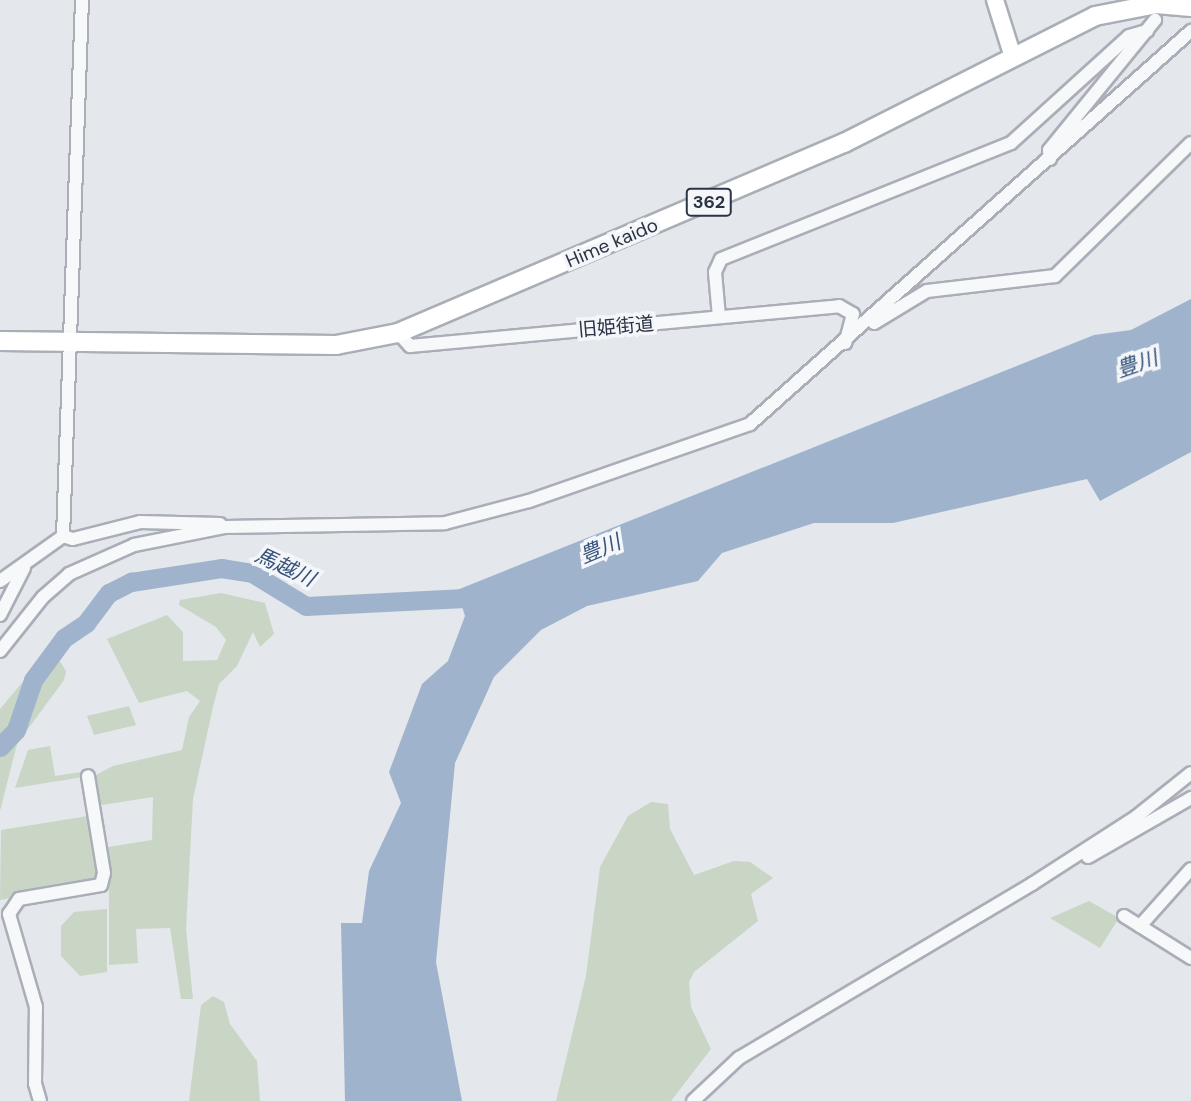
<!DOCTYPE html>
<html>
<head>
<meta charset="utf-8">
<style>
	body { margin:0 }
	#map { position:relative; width:1191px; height:1101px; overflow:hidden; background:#e4e7ec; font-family:"DM Sans","Noto Sans JP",sans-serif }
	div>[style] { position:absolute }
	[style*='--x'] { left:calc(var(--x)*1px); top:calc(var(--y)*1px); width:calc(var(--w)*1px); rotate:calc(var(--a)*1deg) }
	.green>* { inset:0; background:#c9d6c5 }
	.water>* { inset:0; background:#9fb4cc }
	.river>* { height:19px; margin:-9.5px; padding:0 9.5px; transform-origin:9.5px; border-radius:9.5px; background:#9fb4cc }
	.roads { filter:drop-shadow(2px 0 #a9aeb7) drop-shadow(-2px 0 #a9aeb7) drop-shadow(0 2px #a9aeb7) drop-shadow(0 -2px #a9aeb7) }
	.minor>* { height:12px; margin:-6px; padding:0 6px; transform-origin:6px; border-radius:6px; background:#f7f8fa }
	.major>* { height:16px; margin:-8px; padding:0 8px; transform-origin:8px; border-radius:8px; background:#fff }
	.highway>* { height:18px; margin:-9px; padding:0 9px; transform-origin:9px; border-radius:9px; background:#fff }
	span { translate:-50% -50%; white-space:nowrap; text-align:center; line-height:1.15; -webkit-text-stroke:7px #f4f6f9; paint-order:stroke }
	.shield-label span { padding:2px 5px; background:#f4f6f9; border:2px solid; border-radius:5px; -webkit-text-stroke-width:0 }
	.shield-label { font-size:18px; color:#2b3445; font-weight:700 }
	.street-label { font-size:19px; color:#2b3445 }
	.water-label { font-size:21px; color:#34527a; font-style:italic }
</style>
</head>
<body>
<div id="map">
	<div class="green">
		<div style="clip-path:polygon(221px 593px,265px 603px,274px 634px,260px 647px,253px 632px,237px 666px,219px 684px,213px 707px,193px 799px,186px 929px,193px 999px,181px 999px,170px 928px,136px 929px,138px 963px,109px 965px,109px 888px,102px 848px,152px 840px,153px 797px,102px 805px,92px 790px,96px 775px,113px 766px,182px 750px,189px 717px,200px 701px,187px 691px,139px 703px,107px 639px,167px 615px,183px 632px,183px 661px,217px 660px,226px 640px,216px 627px,179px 605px,180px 600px)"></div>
		<div style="clip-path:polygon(51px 648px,66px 671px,64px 680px,17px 744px,0 811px,0 709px)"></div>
		<div style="clip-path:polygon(129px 706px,136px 725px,94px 735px,87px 716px)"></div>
		<div style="clip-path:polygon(50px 746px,55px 776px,81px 772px,83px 777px,15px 788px,28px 750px)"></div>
		<div style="clip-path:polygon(651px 802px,668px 804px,670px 829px,694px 875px,734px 861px,750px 862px,773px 878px,751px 894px,758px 921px,694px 972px,689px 982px,691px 1007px,711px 1049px,671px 1101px,556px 1101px,586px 976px,600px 867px,628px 816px)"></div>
		<div style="clip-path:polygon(88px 816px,99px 881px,0 900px,1px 830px)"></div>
		<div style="clip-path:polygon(1089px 901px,1119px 918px,1100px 948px,1050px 918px)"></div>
		<div style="clip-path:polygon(107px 909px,107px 972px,80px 976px,61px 956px,61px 926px,74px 912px)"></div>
		<div style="clip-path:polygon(213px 996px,224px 1002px,230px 1024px,257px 1061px,260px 1101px,189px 1101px,201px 1005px)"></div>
	</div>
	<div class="water">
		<div style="clip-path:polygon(1191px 299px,1191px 452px,1100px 501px,1087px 479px,893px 523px,814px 523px,722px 553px,698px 581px,587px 606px,541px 630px,494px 677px,455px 763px,436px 962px,462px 1101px,410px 1101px,399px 1082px,396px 1101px,345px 1101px,341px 923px,362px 923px,369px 871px,401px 803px,389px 772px,422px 684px,448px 661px,465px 616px,457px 590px,1094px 335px,1131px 330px)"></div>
	</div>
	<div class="river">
		<div style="--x:0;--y:747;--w:23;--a:-47"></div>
		<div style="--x:16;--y:730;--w:53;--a:-71.2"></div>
		<div style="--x:33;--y:680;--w:52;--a:-53.6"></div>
		<div style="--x:64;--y:638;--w:27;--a:-34"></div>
		<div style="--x:86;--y:623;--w:38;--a:-53"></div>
		<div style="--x:109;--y:593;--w:25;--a:-27"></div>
		<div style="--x:131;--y:582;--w:91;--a:-8.8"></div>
		<div style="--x:221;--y:568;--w:31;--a:9"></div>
		<div style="--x:252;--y:573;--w:63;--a:31.4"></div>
		<div style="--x:306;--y:606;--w:179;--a:-2.9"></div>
		<div style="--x:400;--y:1064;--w:37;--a:84"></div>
	</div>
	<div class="roads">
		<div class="minor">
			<div style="--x:1050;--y:159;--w:9;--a:-96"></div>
			<div style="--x:1049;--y:150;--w:168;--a:-50.8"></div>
			<div style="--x:719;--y:317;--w:45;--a:-95.1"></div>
			<div style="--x:715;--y:272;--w:14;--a:-65"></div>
			<div style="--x:721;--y:259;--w:312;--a:-21.8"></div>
			<div style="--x:1011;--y:143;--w:159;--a:-42.2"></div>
			<div style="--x:1129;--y:36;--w:19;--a:-16"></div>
			<div style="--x:874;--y:323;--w:62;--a:-31.1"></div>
			<div style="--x:927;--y:291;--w:129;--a:-6.7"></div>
			<div style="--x:1055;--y:276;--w:190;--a:-44.4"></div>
			<div style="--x:398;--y:333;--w:18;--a:47"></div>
			<div style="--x:410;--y:346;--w:431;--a:-5.3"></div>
			<div style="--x:839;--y:306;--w:16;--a:30"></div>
			<div style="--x:853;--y:314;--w:30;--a:105"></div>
			<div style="--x:63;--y:536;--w:10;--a:17"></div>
			<div style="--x:73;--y:539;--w:69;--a:-14.2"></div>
			<div style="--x:140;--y:522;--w:80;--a:1.4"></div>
			<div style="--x:0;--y:581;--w:77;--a:-35.5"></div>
			<div style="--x:63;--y:536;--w:536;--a:-87.97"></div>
			<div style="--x:0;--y:615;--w:53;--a:-62.9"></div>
			<div style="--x:0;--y:651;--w:69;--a:-51.5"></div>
			<div style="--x:43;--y:597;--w:35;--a:-41"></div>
			<div style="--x:69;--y:574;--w:71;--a:-24"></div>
			<div style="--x:134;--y:545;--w:93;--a:-11.2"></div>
			<div style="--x:225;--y:527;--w:220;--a:-1"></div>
			<div style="--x:445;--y:523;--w:87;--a:-14.7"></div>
			<div style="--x:529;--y:501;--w:234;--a:-19.2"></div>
			<div style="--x:750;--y:424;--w:591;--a:-41.71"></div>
			<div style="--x:1088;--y:857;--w:119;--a:-29.8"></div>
			<div style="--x:1124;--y:916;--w:79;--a:32.1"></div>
			<div style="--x:1140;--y:926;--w:76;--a:-48.2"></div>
			<div style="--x:40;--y:1101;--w:18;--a:-106"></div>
			<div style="--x:35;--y:1084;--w:77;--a:-89.3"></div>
			<div style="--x:36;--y:1007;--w:97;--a:-106.2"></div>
			<div style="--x:9;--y:914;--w:18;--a:-56"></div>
			<div style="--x:19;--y:899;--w:83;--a:-9.7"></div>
			<div style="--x:101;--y:885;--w:12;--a:-76"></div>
			<div style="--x:104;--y:873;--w:98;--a:-99.4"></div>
			<div style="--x:693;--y:1101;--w:63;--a:-43.1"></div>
			<div style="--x:739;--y:1058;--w:341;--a:-30.7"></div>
			<div style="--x:1032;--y:884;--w:124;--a:-32.8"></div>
			<div style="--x:1136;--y:817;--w:70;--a:-38.7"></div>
		</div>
		<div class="major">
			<div style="--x:995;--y:0;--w:57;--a:72.5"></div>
		</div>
		<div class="highway">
			<div style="--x:0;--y:341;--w:336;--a:0.7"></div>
			<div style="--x:336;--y:345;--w:63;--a:-11"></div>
			<div style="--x:398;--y:333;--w:485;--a:-23.1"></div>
			<div style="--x:844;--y:143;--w:281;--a:-26.8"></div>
			<div style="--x:1095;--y:16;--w:62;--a:-11.1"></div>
			<div style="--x:1156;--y:4;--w:35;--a:5"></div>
		</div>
	</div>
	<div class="shield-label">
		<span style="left:709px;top:202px">362</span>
	</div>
	<div class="street-label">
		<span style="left:612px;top:243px;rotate:-23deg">Hime kaido</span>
		<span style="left:616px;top:327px;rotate:-5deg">旧姫街道</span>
	</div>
	<div class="water-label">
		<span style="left:1137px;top:364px;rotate:-19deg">豊川</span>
		<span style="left:600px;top:549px;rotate:-23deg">豊川</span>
		<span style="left:285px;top:567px;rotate:25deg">馬越川</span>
	</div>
</div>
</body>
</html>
